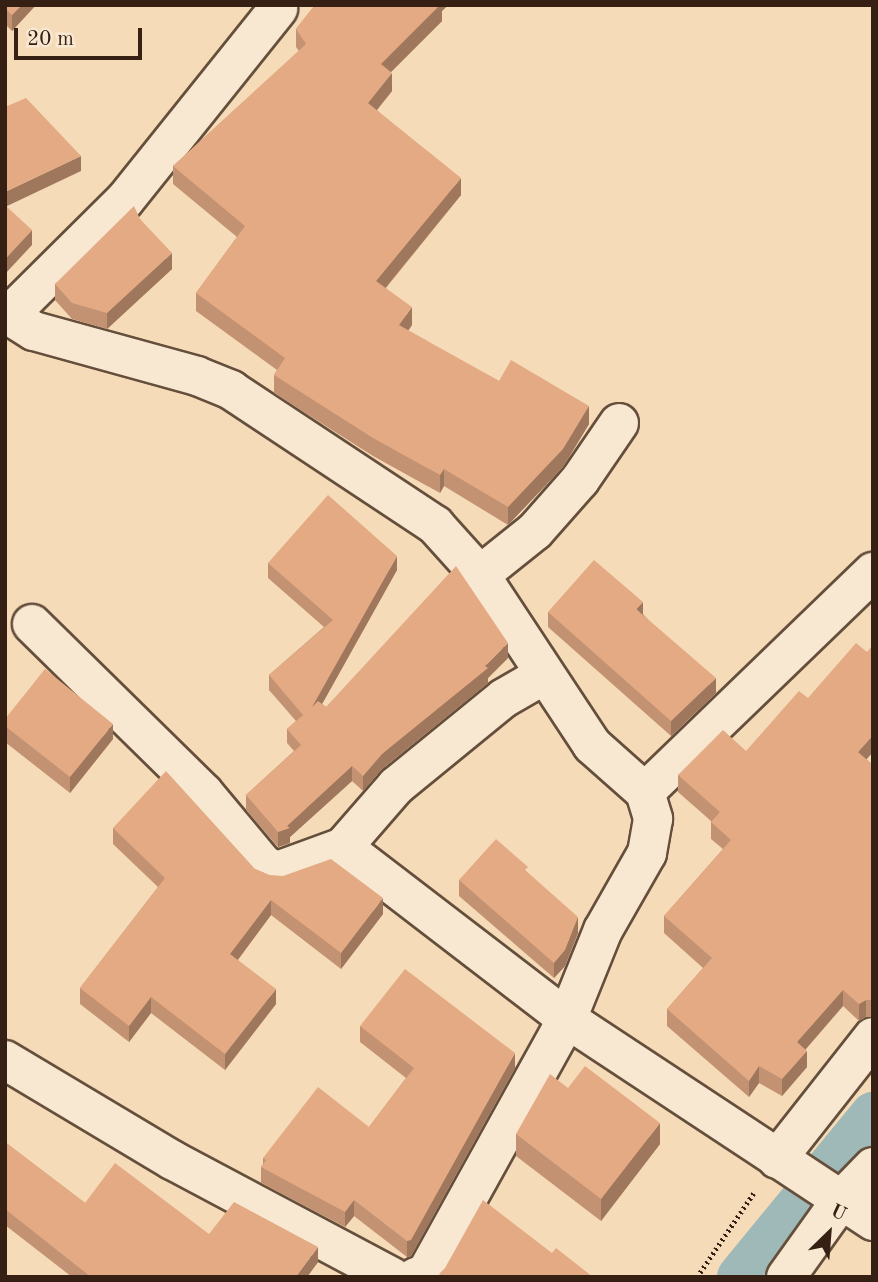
<!DOCTYPE html>
<html>
<head>
<meta charset="utf-8">
<style>
	body { margin:0 }
	#map { position:relative; width:878px; height:1282px; overflow:hidden; background:#f5dbb8; font-family:"Old Standard TT",serif }
	div>[style] { position:absolute }
	[style*='--x'] { left:calc(var(--x)*1px); top:calc(var(--y)*1px); width:calc(var(--w)*1px); rotate:calc(var(--a)*1deg) }
	.canal>* { height:46px; margin:-23px; padding:0 23px; transform-origin:23px; border-radius:23px; background:#9fb9b8 }
	.path>* { height:4.5px; margin-top:-2.25px; transform-origin:0; background:repeating-linear-gradient(90deg,#352013 0 2px,transparent 0 5.5px) }
	.roads { filter:drop-shadow(2px 0 #654f3c) drop-shadow(-2px 0 #654f3c) drop-shadow(0 2px #654f3c) drop-shadow(0 -2px #654f3c) }
	.street>* { height:38px; margin:-19px; padding:0 19px; transform-origin:19px; border-radius:19px; background:#f8e8d1 }
	.wall>* { inset:0; background:#c39272 }
	.shaded-wall>* { inset:0; background:#9f775c }
	.building>* { inset:0; background:#e3aa84 }
	span { translate:-50% -50%; white-space:nowrap; text-align:center; line-height:1.15; -webkit-text-stroke:5px #f8e8d1; paint-order:stroke }
	.frame { position:absolute; inset:0; border:7px solid #352013; pointer-events:none }
	.north { position:absolute; left:794px; top:1198px; width:70px; height:70px; -webkit-text-stroke:5px #f8e8d1; paint-order:stroke; rotate:25deg; font-size:19px; font-weight:700; line-height:28px; text-align:center; color:#352013 }
	.north::after { content:''; display:block; margin:auto; width:24px; height:32px; background:#352013; clip-path:polygon(50% 0,100% 100%,50% 72%,0 100%) }
	.scale { position:absolute; left:14px; top:28px; width:128px; height:32px; box-sizing:border-box; border:4px solid #352013; border-top:0; padding-left:9px; font-size:21px; line-height:24px; white-space:nowrap; color:#352013; -webkit-text-stroke:5px #f8e8d1; paint-order:stroke }
</style>
</head>
<body>
<div id="map">
	<div class="canal">
		<div style="--x:740;--y:1277;--w:210;--a:-50.6"></div>
	</div>
	<div class="path">
		<div style="--x:697;--y:1277;--w:104;--a:-56"></div>
	</div>
	<div class="roads">
		<div class="street">
			<div style="--x:5;--y:313;--w:34;--a:32"></div>
			<div style="--x:34;--y:331;--w:169;--a:15.4"></div>
			<div style="--x:197;--y:376;--w:37;--a:22"></div>
			<div style="--x:231;--y:390;--w:245;--a:33.5"></div>
			<div style="--x:435;--y:525;--w:67;--a:48"></div>
			<div style="--x:480;--y:575;--w:204;--a:56.6"></div>
			<div style="--x:592;--y:745;--w:71;--a:41.6"></div>
			<div style="--x:645;--y:792;--w:28;--a:73"></div>
			<div style="--x:653;--y:819;--w:35;--a:100"></div>
			<div style="--x:647;--y:853;--w:89;--a:119.7"></div>
			<div style="--x:603;--y:930;--w:96;--a:112"></div>
			<div style="--x:567;--y:1019;--w:367;--a:33.4"></div>
			<div style="--x:9;--y:315;--w:163;--a:-44.8"></div>
			<div style="--x:125;--y:200;--w:245;--a:-51.3"></div>
			<div style="--x:480;--y:575;--w:70;--a:-38.7"></div>
			<div style="--x:535;--y:531;--w:68;--a:-48.6"></div>
			<div style="--x:580;--y:480;--w:69;--a:-55.6"></div>
			<div style="--x:32;--y:624;--w:240;--a:44.5"></div>
			<div style="--x:203;--y:792;--w:95;--a:50.1"></div>
			<div style="--x:264;--y:865;--w:14;--a:25"></div>
			<div style="--x:277;--y:871;--w:70;--a:-20"></div>
			<div style="--x:343;--y:847;--w:282;--a:37.5"></div>
			<div style="--x:567;--y:1019;--w:291;--a:119"></div>
			<div style="--x:426;--y:1273;--w:11;--a:158"></div>
			<div style="--x:645;--y:792;--w:317;--a:-44"></div>
			<div style="--x:343;--y:847;--w:81;--a:-49"></div>
			<div style="--x:396;--y:786;--w:139;--a:-39.2"></div>
			<div style="--x:504;--y:698;--w:46;--a:-29.9"></div>
			<div style="--x:5;--y:1060;--w:195;--a:30.9"></div>
			<div style="--x:172;--y:1160;--w:249;--a:28"></div>
			<div style="--x:777;--y:1159;--w:155;--a:-51.8"></div>
			<div style="--x:786;--y:1277;--w:95;--a:-54.5"></div>
			<div style="--x:841;--y:1200;--w:46;--a:-45.9"></div>
		</div>
	</div>
	<div class="wall">
		<div style="clip-path:polygon(5px 5px,36px 5px,12px 31px,5px 24px)"></div>
		<div style="clip-path:polygon(315px 5px,448px 5px,442px 11px,442px 21px,391px 72px,392px 91px,377px 110px,461px 195px,386px 288px,412px 325px,408px 331px,499px 381px,589px 424px,563px 467px,508px 525px,444px 486px,440px 493px,373px 456px,274px 393px,274px 375px,277px 370px,196px 311px,196px 293px,237px 237px,173px 184px,173px 166px,299px 51px,296px 47px,296px 29px)"></div>
		<div style="clip-path:polygon(140px 219px,172px 269px,107px 329px,72px 319px,55px 300px,55px 284px)"></div>
		<div style="clip-path:polygon(268px 563px,397px 570px,322px 704px,326px 707px,508px 658px,488px 678px,488px 683px,382px 769px,363px 791px,352px 781px,290px 837px,290px 843px,278px 847px,246px 810px,246px 795px,294px 751px,287px 743px,287px 729px,296px 721px,269px 690px,269px 675px,324px 627px,268px 578px)"></div>
		<div style="clip-path:polygon(548px 612px,643px 614px,716px 693px,671px 736px,548px 627px)"></div>
		<div style="clip-path:polygon(5px 719px,113px 739px,70px 793px,5px 742px)"></div>
		<div style="clip-path:polygon(746px 751px,873px 752px,866px 759px,873px 765px,873px 1017px,866px 1017px,859px 1021px,843px 1006px,806px 1049px,807px 1067px,782px 1096px,759px 1083px,749px 1097px,667px 1026px,667px 1009px,703px 968px,664px 933px,664px 916px,723px 849px,711px 839px,711px 821px,678px 792px,678px 775px)"></div>
		<div style="clip-path:polygon(113px 828px,255px 869px,269px 875px,383px 914px,341px 969px,271px 915px,238px 960px,276px 1004px,225px 1070px,151px 1013px,129px 1042px,80px 1004px,80px 988px,158px 887px,113px 844px)"></div>
		<div style="clip-path:polygon(528px 873px,578px 933px,565px 966px,554px 978px,459px 896px,459px 880px)"></div>
		<div style="clip-path:polygon(360px 1026px,515px 1068px,411px 1256px,407px 1257px,354px 1216px,345px 1227px,261px 1183px,261px 1167px,263px 1164px,263px 1158px,369px 1127px,406px 1078px,360px 1042px)"></div>
		<div style="clip-path:polygon(568px 1088px,660px 1144px,601px 1221px,516px 1156px,516px 1134px)"></div>
		<div style="clip-path:polygon(5px 1142px,85px 1203px,318px 1262px,307px 1277px,72px 1277px,5px 1225px)"></div>
	</div>
	<div class="shaded-wall">
		<div style="clip-path:polygon(22px 5px,36px 5px,12px 31px,12px 15px)"></div>
		<div style="clip-path:polygon(437px 5px,448px 5px,442px 11px,442px 21px,381px 82px,381px 64px)"></div>
		<div style="clip-path:polygon(392px 73px,392px 91px,368px 121px,368px 103px)"></div>
		<div style="clip-path:polygon(81px 156px,81px 171px,5px 207px,5px 192px)"></div>
		<div style="clip-path:polygon(461px 178px,461px 195px,376px 299px,376px 281px)"></div>
		<div style="clip-path:polygon(32px 230px,32px 245px,5px 274px,5px 259px)"></div>
		<div style="clip-path:polygon(172px 253px,172px 269px,107px 329px,107px 313px)"></div>
		<div style="clip-path:polygon(412px 307px,412px 325px,399px 343px,399px 325px)"></div>
		<div style="clip-path:polygon(589px 406px,589px 424px,563px 467px,508px 525px,508px 507px)"></div>
		<div style="clip-path:polygon(444px 469px,444px 486px,440px 493px,440px 475px)"></div>
		<div style="clip-path:polygon(397px 556px,397px 570px,312px 722px,312px 707px)"></div>
		<div style="clip-path:polygon(643px 602px,643px 617px,636px 609px)"></div>
		<div style="clip-path:polygon(508px 643px,508px 658px,488px 678px,488px 683px,382px 769px,363px 791px,363px 776px,382px 754px,485px 666px)"></div>
		<div style="clip-path:polygon(716px 678px,716px 693px,671px 736px,671px 721px)"></div>
		<div style="clip-path:polygon(113px 724px,113px 739px,70px 793px,70px 777px)"></div>
		<div style="clip-path:polygon(873px 735px,873px 752px,858px 769px,858px 752px)"></div>
		<div style="clip-path:polygon(352px 766px,352px 781px,290px 837px,290px 843px,278px 847px,278px 832px,287px 826px)"></div>
		<div style="clip-path:polygon(383px 898px,383px 914px,341px 969px,341px 953px)"></div>
		<div style="clip-path:polygon(271px 900px,271px 915px,230px 970px,230px 954px)"></div>
		<div style="clip-path:polygon(578px 917px,578px 933px,565px 966px,554px 978px,554px 963px)"></div>
		<div style="clip-path:polygon(276px 989px,276px 1004px,225px 1070px,225px 1054px)"></div>
		<div style="clip-path:polygon(843px 990px,843px 1006px,797px 1059px,797px 1042px)"></div>
		<div style="clip-path:polygon(151px 997px,151px 1013px,129px 1042px,129px 1026px)"></div>
		<div style="clip-path:polygon(866px 1000px,866px 1017px,859px 1021px,859px 1004px)"></div>
		<div style="clip-path:polygon(807px 1051px,807px 1067px,782px 1096px,782px 1079px)"></div>
		<div style="clip-path:polygon(515px 1053px,515px 1068px,411px 1256px,407px 1257px,407px 1241px)"></div>
		<div style="clip-path:polygon(759px 1066px,759px 1083px,749px 1097px,749px 1081px)"></div>
		<div style="clip-path:polygon(660px 1123px,660px 1144px,601px 1221px,601px 1199px)"></div>
		<div style="clip-path:polygon(354px 1200px,354px 1216px,345px 1227px,345px 1212px)"></div>
		<div style="clip-path:polygon(318px 1247px,318px 1262px,307px 1277px,296px 1277px)"></div>
	</div>
	<div class="building">
		<div style="clip-path:polygon(5px 5px,22px 5px,12px 15px,5px 9px)"></div>
		<div style="clip-path:polygon(315px 5px,440px 5px,381px 64px,392px 73px,368px 103px,461px 178px,376px 281px,412px 307px,399px 325px,499px 381px,511px 360px,589px 406px,563px 449px,508px 507px,444px 469px,440px 475px,373px 438px,274px 375px,285px 358px,196px 293px,245px 226px,173px 166px,306px 44px,296px 29px)"></div>
		<div style="clip-path:polygon(26px 98px,81px 156px,5px 192px,5px 107px)"></div>
		<div style="clip-path:polygon(5px 205px,32px 230px,5px 259px)"></div>
		<div style="clip-path:polygon(134px 206px,140px 219px,172px 253px,107px 313px,72px 303px,55px 284px)"></div>
		<div style="clip-path:polygon(328px 495px,397px 556px,312px 707px,318px 701px,326px 707px,456px 566px,508px 643px,485px 666px,488px 668px,382px 754px,363px 776px,352px 766px,287px 826px,290px 828px,278px 832px,246px 795px,301px 745px,287px 729px,303px 715px,269px 675px,333px 620px,268px 563px)"></div>
		<div style="clip-path:polygon(594px 560px,643px 602px,636px 609px,716px 678px,671px 721px,548px 612px)"></div>
		<div style="clip-path:polygon(856px 643px,867px 652px,873px 645px,873px 735px,858px 752px,873px 765px,873px 1000px,866px 1000px,859px 1004px,843px 990px,797px 1042px,807px 1051px,782px 1079px,759px 1066px,749px 1081px,667px 1009px,712px 958px,664px 916px,731px 840px,711px 822px,720px 812px,678px 775px,723px 730px,746px 751px,799px 691px,808px 698px)"></div>
		<div style="clip-path:polygon(45px 669px,113px 724px,70px 777px,5px 726px,5px 719px)"></div>
		<div style="clip-path:polygon(166px 771px,255px 869px,269px 875px,283px 876px,331px 859px,383px 898px,341px 953px,271px 900px,230px 954px,276px 989px,225px 1054px,151px 997px,129px 1026px,80px 988px,165px 878px,113px 828px)"></div>
		<div style="clip-path:polygon(496px 839px,528px 867px,525px 870px,578px 917px,565px 950px,554px 963px,459px 880px)"></div>
		<div style="clip-path:polygon(405px 969px,515px 1053px,411px 1240px,407px 1241px,354px 1200px,345px 1212px,261px 1167px,266px 1160px,263px 1158px,318px 1087px,369px 1127px,414px 1068px,360px 1026px)"></div>
		<div style="clip-path:polygon(585px 1066px,660px 1123px,601px 1199px,516px 1134px,550px 1074px,568px 1088px)"></div>
		<div style="clip-path:polygon(5px 1142px,85px 1203px,115px 1163px,209px 1234px,234px 1202px,318px 1247px,296px 1277px,91px 1277px,5px 1209px)"></div>
		<div style="clip-path:polygon(483px 1200px,552px 1253px,556px 1248px,593px 1277px,443px 1277px,439px 1274px,445px 1268px)"></div>
	</div>
	<div class="frame"></div>
	<div class="north">U</div>
	<div class="scale">20 m</div>
</div>
</body>
</html>
